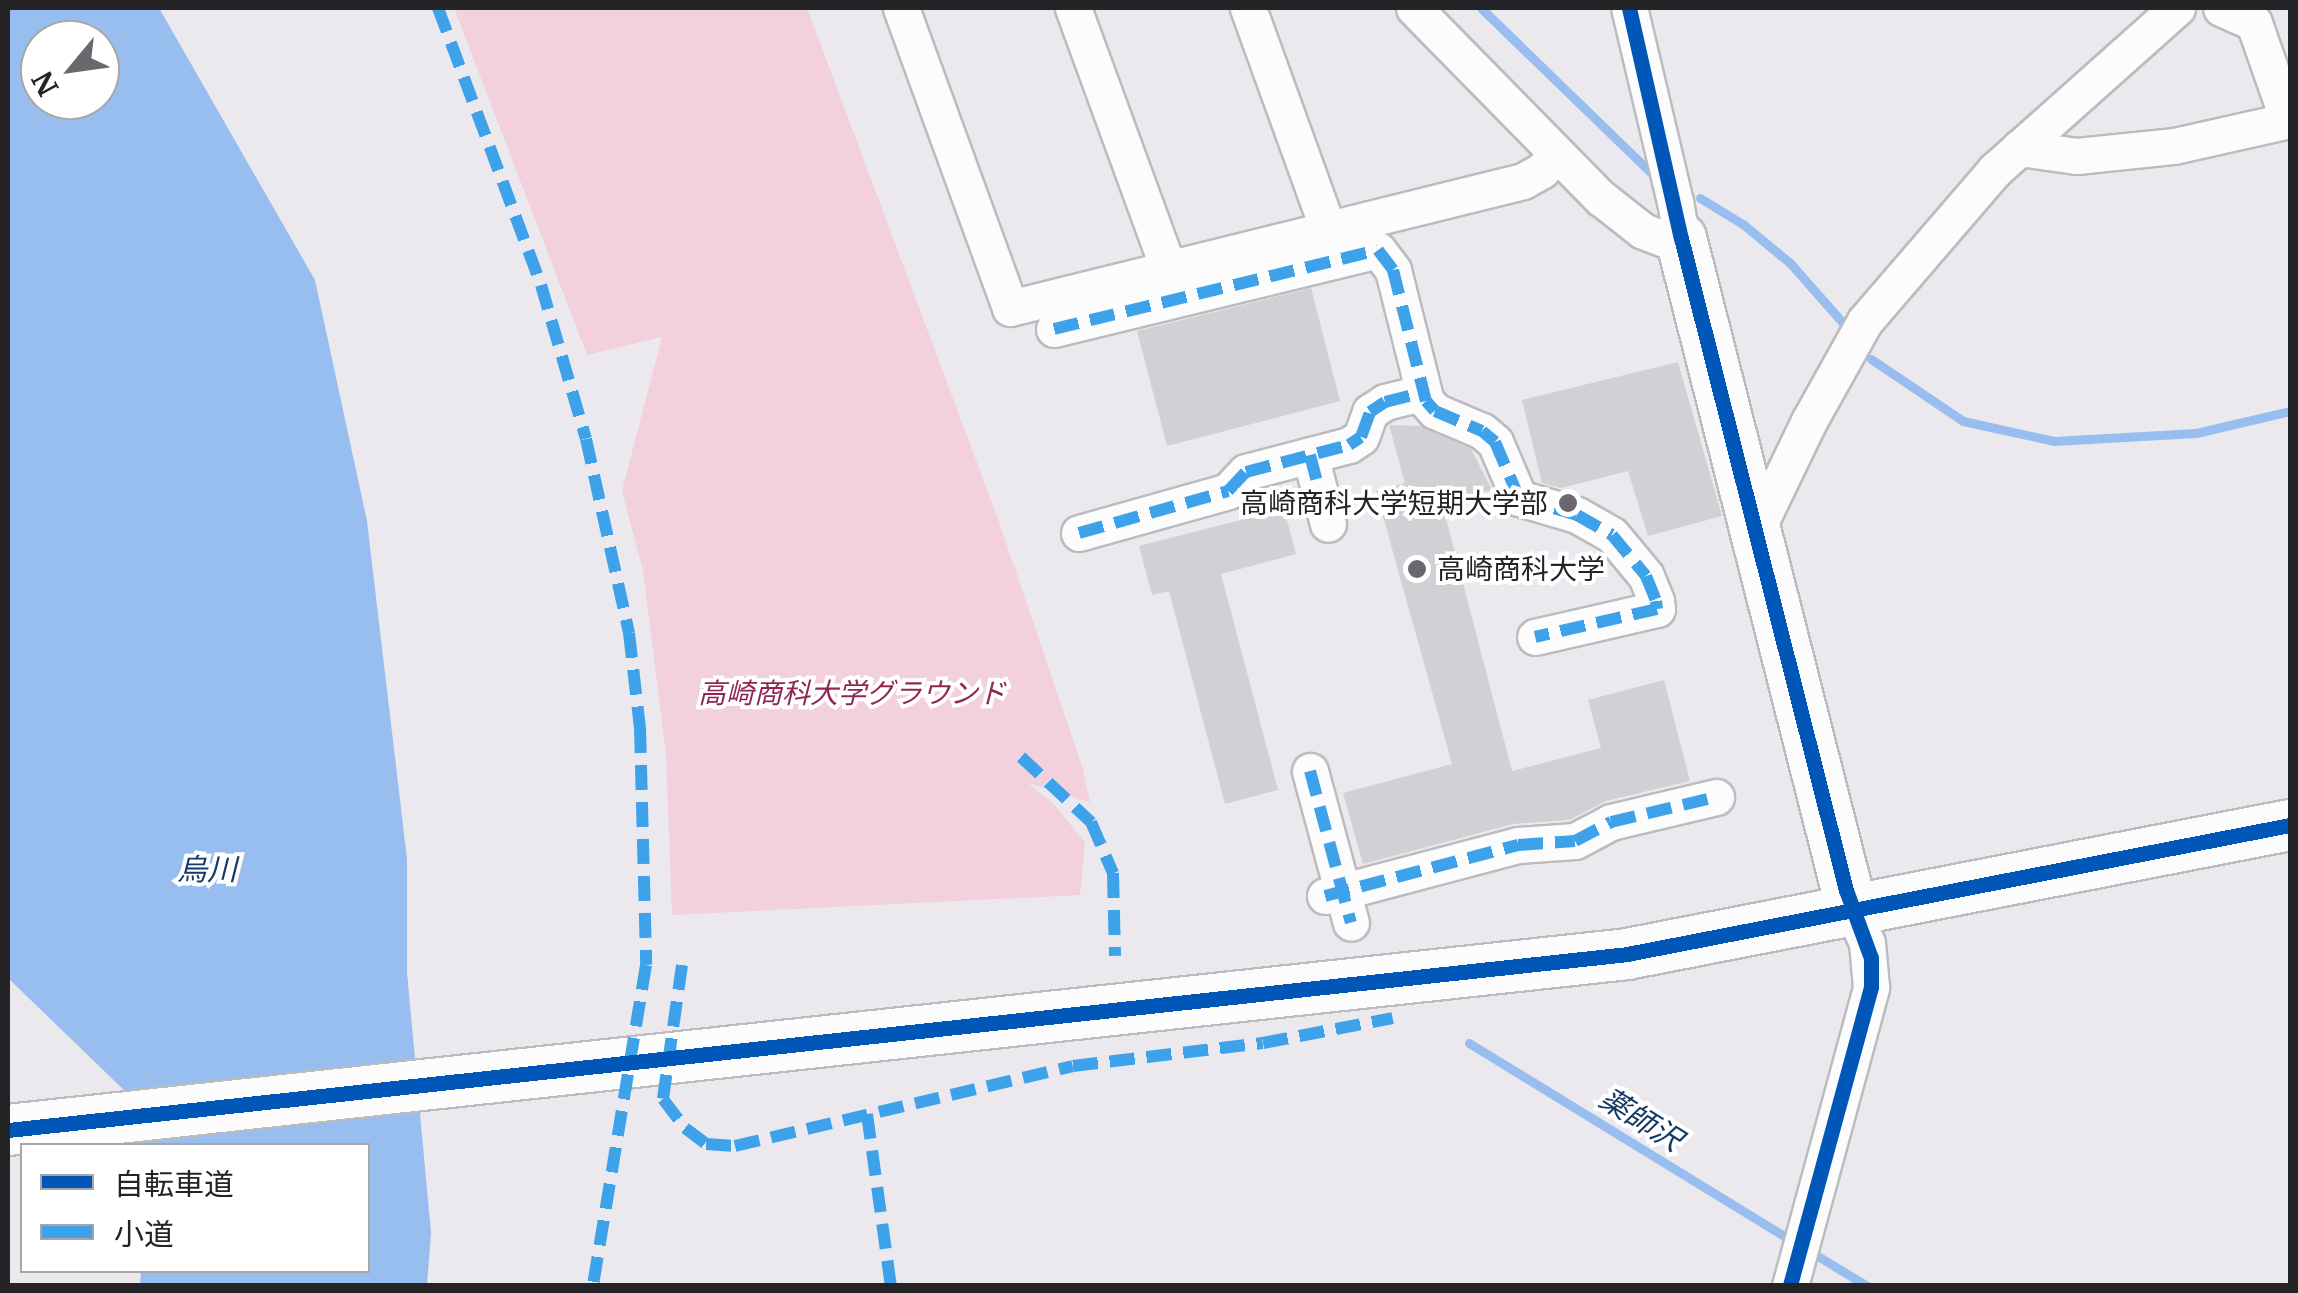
<!DOCTYPE html>
<html>
<head>
<meta charset="utf-8">
<style>
	body { margin:0 }
	#map { position:relative; width:2298px; height:1293px; overflow:hidden; background:#ebe9ee; font-family:Merriweather,"Noto Sans JP",serif }
	div>[style] { position:absolute }
	[style*='--x'] { left:calc(var(--x)*1px); top:calc(var(--y)*1px); width:calc(var(--w)*1px); rotate:calc(var(--a)*1deg) }
	.green>* { inset:0; background:#f2d0dc }
	.water>* { inset:0; background:#98beef }
	.stream>* { height:9px; margin:-4.5px; padding:0 4.5px; transform-origin:4.5px; border-radius:4.5px; background:#98beef }
	.building>* { inset:0; background:#d1d0d4 }
	.roads { filter:drop-shadow(2px 0 #bcbbbe) drop-shadow(-2px 0 #bcbbbe) drop-shadow(0 2px #bcbbbe) drop-shadow(0 -2px #bcbbbe) }
	.street>* { height:35px; margin:-17.5px; padding:0 17.5px; transform-origin:17.5px; border-radius:17.5px; background:#fcfcfc }
	.secondary>* { height:50px; margin:-25px; padding:0 25px; transform-origin:25px; border-radius:25px; background:#fcfcfc }
	.quiet>* { height:12px; margin-top:-6px; transform-origin:0; background:repeating-linear-gradient(90deg,#3ea2eb 0 25px,transparent 0 37px) }
	.cycleway>* { height:15px; margin:-7.5px; padding:0 7.5px; transform-origin:7.5px; border-radius:7.5px; background:#0057b8 }
	.dots>* { width:28px; height:28px; translate:-50% -50%; box-sizing:border-box; border:5px solid #fff; border-radius:50% }
	span { translate:-50% -50%; white-space:nowrap; text-align:center; line-height:1.15; -webkit-text-stroke:8px #fff; paint-order:stroke }
	.poi-label { font-size:28px; color:#242326 }
	.right { translate:-100% -50%; text-align:right }
	.left { translate:0 -50%; text-align:left }
	.park-label { font-size:28px; color:#902653; font-style:italic }
	.water-label { font-size:30px; color:#153a66; font-style:italic }
	.frame { position:absolute; inset:0; border:10px solid #242326; pointer-events:none }
	.legend { position:absolute; left:20px; top:1143px; width:350px; height:130px; box-sizing:border-box; background:#fff; border:2px solid #a7a7a8; margin:0; padding:12px 18px; list-style:none; font-size:30px; color:#242326 }
	.legend li { display:flex; align-items:center; gap:20px; height:50px }
	.legend b { width:50px; border:2px solid #a7a7a8 }
	.north { position:absolute; left:20px; top:20px; width:100px; height:100px; box-sizing:border-box; background:#fff; border:2px solid #a7a7a8; border-radius:50%; rotate:241deg; font-size:28px; font-weight:700; line-height:40px; text-align:center; color:#242326 }
	.north::after { content:''; display:block; margin:auto; width:35px; height:45px; background:#6a686c; clip-path:polygon(50% 0,100% 100%,50% 72%,0 100%) }
</style>
</head>
<body>
<div id="map">
	<div class="green">
		<div style="clip-path:polygon(454px 8px,807px 8px,998px 519px,1082px 766px,1090px 802px,1028px 783px,1054px 804px,1085px 843px,1080px 895px,672px 915px,666px 755px,643px 571px,622px 491px,662px 337px,587px 355px)"></div>
	</div>
	<div class="water">
		<div style="clip-path:polygon(evenodd,8px 8px,159px 8px,315px 280px,367px 521px,407px 859px,407px 972px,431px 1233px,427px 1285px,140px 1285px,141px 1271px,368px 1270px,368px 1146px,140px 1145px,129px 1095px,8px 978px,8px 8px,40px 40px,100px 40px,100px 100px,40px 100px,40px 40px)"></div>
	</div>
	<div class="stream">
		<div style="--x:1481;--y:8;--w:238;--a:44.1"></div>
		<div style="--x:1700;--y:198;--w:52;--a:31.5"></div>
		<div style="--x:1744;--y:225;--w:60;--a:39.6"></div>
		<div style="--x:1790;--y:263;--w:80;--a:48.5"></div>
		<div style="--x:1871;--y:359;--w:111;--a:34"></div>
		<div style="--x:1963;--y:421;--w:93;--a:12.4"></div>
		<div style="--x:2054;--y:441;--w:142;--a:-3.2"></div>
		<div style="--x:2196;--y:433;--w:97;--a:-13.2"></div>
		<div style="--x:1469;--y:1043;--w:373;--a:31.5"></div>
		<div style="--x:1816;--y:1255;--w:60;--a:31.3"></div>
	</div>
	<div class="building">
		<div style="clip-path:polygon(1311px 288px,1340px 401px,1167px 446px,1137px 331px)"></div>
		<div style="clip-path:polygon(1678px 362px,1722px 516px,1648px 536px,1628px 471px,1561px 488px,1542px 483px,1522px 400px)"></div>
		<div style="clip-path:polygon(1389px 425px,1420px 426px,1471px 449px,1492px 490px,1442px 503px,1512px 771px,1601px 748px,1588px 700px,1664px 680px,1690px 781px,1606px 801px,1569px 820px,1513px 824px,1363px 864px,1343px 793px,1452px 764px,1376px 491px,1405px 483px)"></div>
		<div style="clip-path:polygon(1284px 509px,1296px 554px,1221px 574px,1278px 790px,1225px 804px,1169px 591px,1152px 595px,1139px 546px)"></div>
	</div>
	<div class="roads">
		<div class="street">
			<div style="--x:901;--y:8;--w:319;--a:70"></div>
			<div style="--x:1010;--y:308;--w:528;--a:-13.9"></div>
			<div style="--x:1523;--y:181;--w:21;--a:-29"></div>
			<div style="--x:1541;--y:171;--w:23;--a:-45"></div>
			<div style="--x:1073;--y:8;--w:280;--a:69.9"></div>
			<div style="--x:1248;--y:8;--w:235;--a:70.1"></div>
			<div style="--x:1414;--y:8;--w:267;--a:45.5"></div>
			<div style="--x:1601;--y:198;--w:53;--a:38.2"></div>
			<div style="--x:1643;--y:231;--w:28;--a:21"></div>
			<div style="--x:1669;--y:241;--w:12;--a:-14"></div>
			<div style="--x:1681;--y:238;--w:36;--a:-99"></div>
			<div style="--x:1675;--y:202;--w:199;--a:-103.3"></div>
			<div style="--x:2221;--y:8;--w:36;--a:24"></div>
			<div style="--x:2254;--y:23;--w:103;--a:70.7"></div>
			<div style="--x:2019;--y:148;--w:59;--a:7.9"></div>
			<div style="--x:2077;--y:156;--w:98;--a:-5.9"></div>
			<div style="--x:2174;--y:146;--w:119;--a:-12.6"></div>
			<div style="--x:1054;--y:329;--w:333;--a:-13.7"></div>
			<div style="--x:1378;--y:250;--w:25;--a:53"></div>
			<div style="--x:1393;--y:270;--w:135;--a:75.9"></div>
			<div style="--x:1426;--y:401;--w:13;--a:48"></div>
			<div style="--x:1435;--y:411;--w:51;--a:23.1"></div>
			<div style="--x:1482;--y:431;--w:17;--a:40"></div>
			<div style="--x:1495;--y:442;--w:61;--a:66.8"></div>
			<div style="--x:1519;--y:498;--w:60;--a:16.3"></div>
			<div style="--x:1577;--y:515;--w:40;--a:29.7"></div>
			<div style="--x:1612;--y:535;--w:53;--a:50.3"></div>
			<div style="--x:1646;--y:576;--w:27;--a:68"></div>
			<div style="--x:1656;--y:601;--w:8;--a:83"></div>
			<div style="--x:1657;--y:609;--w:125;--a:167.1"></div>
			<div style="--x:1310;--y:455;--w:71;--a:75.4"></div>
			<div style="--x:1757;--y:529;--w:120;--a:-64.3"></div>
			<div style="--x:1809;--y:421;--w:115;--a:-60.8"></div>
			<div style="--x:1865;--y:321;--w:199;--a:-49.3"></div>
			<div style="--x:1995;--y:170;--w:244;--a:-41.7"></div>
			<div style="--x:1079;--y:533;--w:155;--a:-15.7"></div>
			<div style="--x:1228;--y:491;--w:26;--a:-47"></div>
			<div style="--x:1246;--y:472;--w:106;--a:-14.7"></div>
			<div style="--x:1349;--y:445;--w:14;--a:-34"></div>
			<div style="--x:1361;--y:437;--w:27;--a:-70"></div>
			<div style="--x:1370;--y:412;--w:18;--a:-34"></div>
			<div style="--x:1385;--y:402;--w:37;--a:-14"></div>
			<div style="--x:1310;--y:771;--w:157;--a:74.9"></div>
			<div style="--x:1325;--y:896;--w:200;--a:-14.8"></div>
			<div style="--x:1518;--y:845;--w:57;--a:-4"></div>
			<div style="--x:1575;--y:841;--w:41;--a:-27.8"></div>
			<div style="--x:1611;--y:822;--w:108;--a:-13.4"></div>
			<div style="--x:1790;--y:1286;--w:310;--a:-74.8"></div>
			<div style="--x:1871;--y:987;--w:44;--a:-95.2"></div>
			<div style="--x:1867;--y:943;--w:36;--a:-114"></div>
		</div>
		<div class="secondary">
			<div style="--x:1681;--y:238;--w:693;--a:75.72"></div>
			<div style="--x:8;--y:1130;--w:1629;--a:-6.2"></div>
			<div style="--x:1627;--y:954;--w:675;--a:-11.01"></div>
		</div>
	</div>
	<div class="quiet">
		<div style="--x:438;--y:8;--w:296;--a:69.6"></div>
		<div style="--x:541;--y:285;--w:160;--a:73.7"></div>
		<div style="--x:586;--y:439;--w:199;--a:77.5"></div>
		<div style="--x:629;--y:633;--w:96;--a:83.4"></div>
		<div style="--x:640;--y:728;--w:237;--a:88.5"></div>
		<div style="--x:646;--y:965;--w:325;--a:99.4"></div>
		<div style="--x:1054;--y:329;--w:333;--a:-13.7"></div>
		<div style="--x:1378;--y:250;--w:25;--a:53"></div>
		<div style="--x:1393;--y:270;--w:135;--a:75.9"></div>
		<div style="--x:1426;--y:401;--w:13;--a:48"></div>
		<div style="--x:1435;--y:411;--w:51;--a:23.1"></div>
		<div style="--x:1482;--y:431;--w:17;--a:40"></div>
		<div style="--x:1495;--y:442;--w:61;--a:66.8"></div>
		<div style="--x:1519;--y:498;--w:60;--a:16.3"></div>
		<div style="--x:1577;--y:515;--w:40;--a:29.7"></div>
		<div style="--x:1612;--y:535;--w:53;--a:50.3"></div>
		<div style="--x:1646;--y:576;--w:27;--a:68"></div>
		<div style="--x:1656;--y:601;--w:8;--a:83"></div>
		<div style="--x:1657;--y:609;--w:125;--a:167.1"></div>
		<div style="--x:1310;--y:455;--w:71;--a:75.4"></div>
		<div style="--x:1079;--y:533;--w:155;--a:-15.7"></div>
		<div style="--x:1228;--y:491;--w:26;--a:-47"></div>
		<div style="--x:1246;--y:472;--w:106;--a:-14.7"></div>
		<div style="--x:1349;--y:445;--w:14;--a:-34"></div>
		<div style="--x:1361;--y:437;--w:27;--a:-70"></div>
		<div style="--x:1370;--y:412;--w:18;--a:-34"></div>
		<div style="--x:1385;--y:402;--w:37;--a:-14"></div>
		<div style="--x:1021;--y:757;--w:96;--a:42.9"></div>
		<div style="--x:1091;--y:822;--w:56;--a:66.7"></div>
		<div style="--x:1113;--y:873;--w:83;--a:88.6"></div>
		<div style="--x:1310;--y:771;--w:157;--a:74.9"></div>
		<div style="--x:1325;--y:896;--w:200;--a:-14.8"></div>
		<div style="--x:1518;--y:845;--w:57;--a:-4"></div>
		<div style="--x:1575;--y:841;--w:41;--a:-27.8"></div>
		<div style="--x:1611;--y:822;--w:108;--a:-13.4"></div>
		<div style="--x:682;--y:965;--w:135;--a:98.1"></div>
		<div style="--x:663;--y:1099;--w:36;--a:53"></div>
		<div style="--x:685;--y:1128;--w:26;--a:37"></div>
		<div style="--x:706;--y:1144;--w:29;--a:4"></div>
		<div style="--x:735;--y:1146;--w:347;--a:-13.3"></div>
		<div style="--x:1073;--y:1066;--w:191;--a:-6.9"></div>
		<div style="--x:1263;--y:1043;--w:132;--a:-10.9"></div>
		<div style="--x:867;--y:1114;--w:174;--a:82.1"></div>
	</div>
	<div class="cycleway">
		<div style="--x:1629;--y:8;--w:236;--a:77.3"></div>
		<div style="--x:1681;--y:238;--w:673;--a:75.8"></div>
		<div style="--x:1846;--y:890;--w:72;--a:69.8"></div>
		<div style="--x:1871;--y:958;--w:29;--a:90"></div>
		<div style="--x:1871;--y:987;--w:310;--a:105.2"></div>
		<div style="--x:8;--y:1130;--w:1629;--a:-6.2"></div>
		<div style="--x:1627;--y:954;--w:675;--a:-11.01"></div>
	</div>
	<div class="dots">
		<div style="left:1568px;top:503px;background:#6a686c"></div>
		<div style="left:1417px;top:569px;background:#6a686c"></div>
	</div>
	<div class="poi-label">
		<span class="right" style="left:1548px;top:503px">高崎商科大学短期大学部</span>
		<span class="left" style="left:1437px;top:569px">高崎商科大学</span>
	</div>
	<div class="park-label">
		<span style="left:852px;top:693px">高崎商科大学グラウンド</span>
	</div>
	<div class="water-label">
		<span style="left:207px;top:869px">烏川</span>
		<span style="left:1641px;top:1119px;rotate:32deg">薬師沢</span>
	</div>
	<div class="frame"></div>
	<ul class="legend">
	<li><b style="height:12px;background:#0057b8"></b>自転車道</li>
	<li><b style="height:12px;background:#3ea2eb"></b>小道</li>
	</ul>
	<div class="north">N</div>
</div>
</body>
</html>
